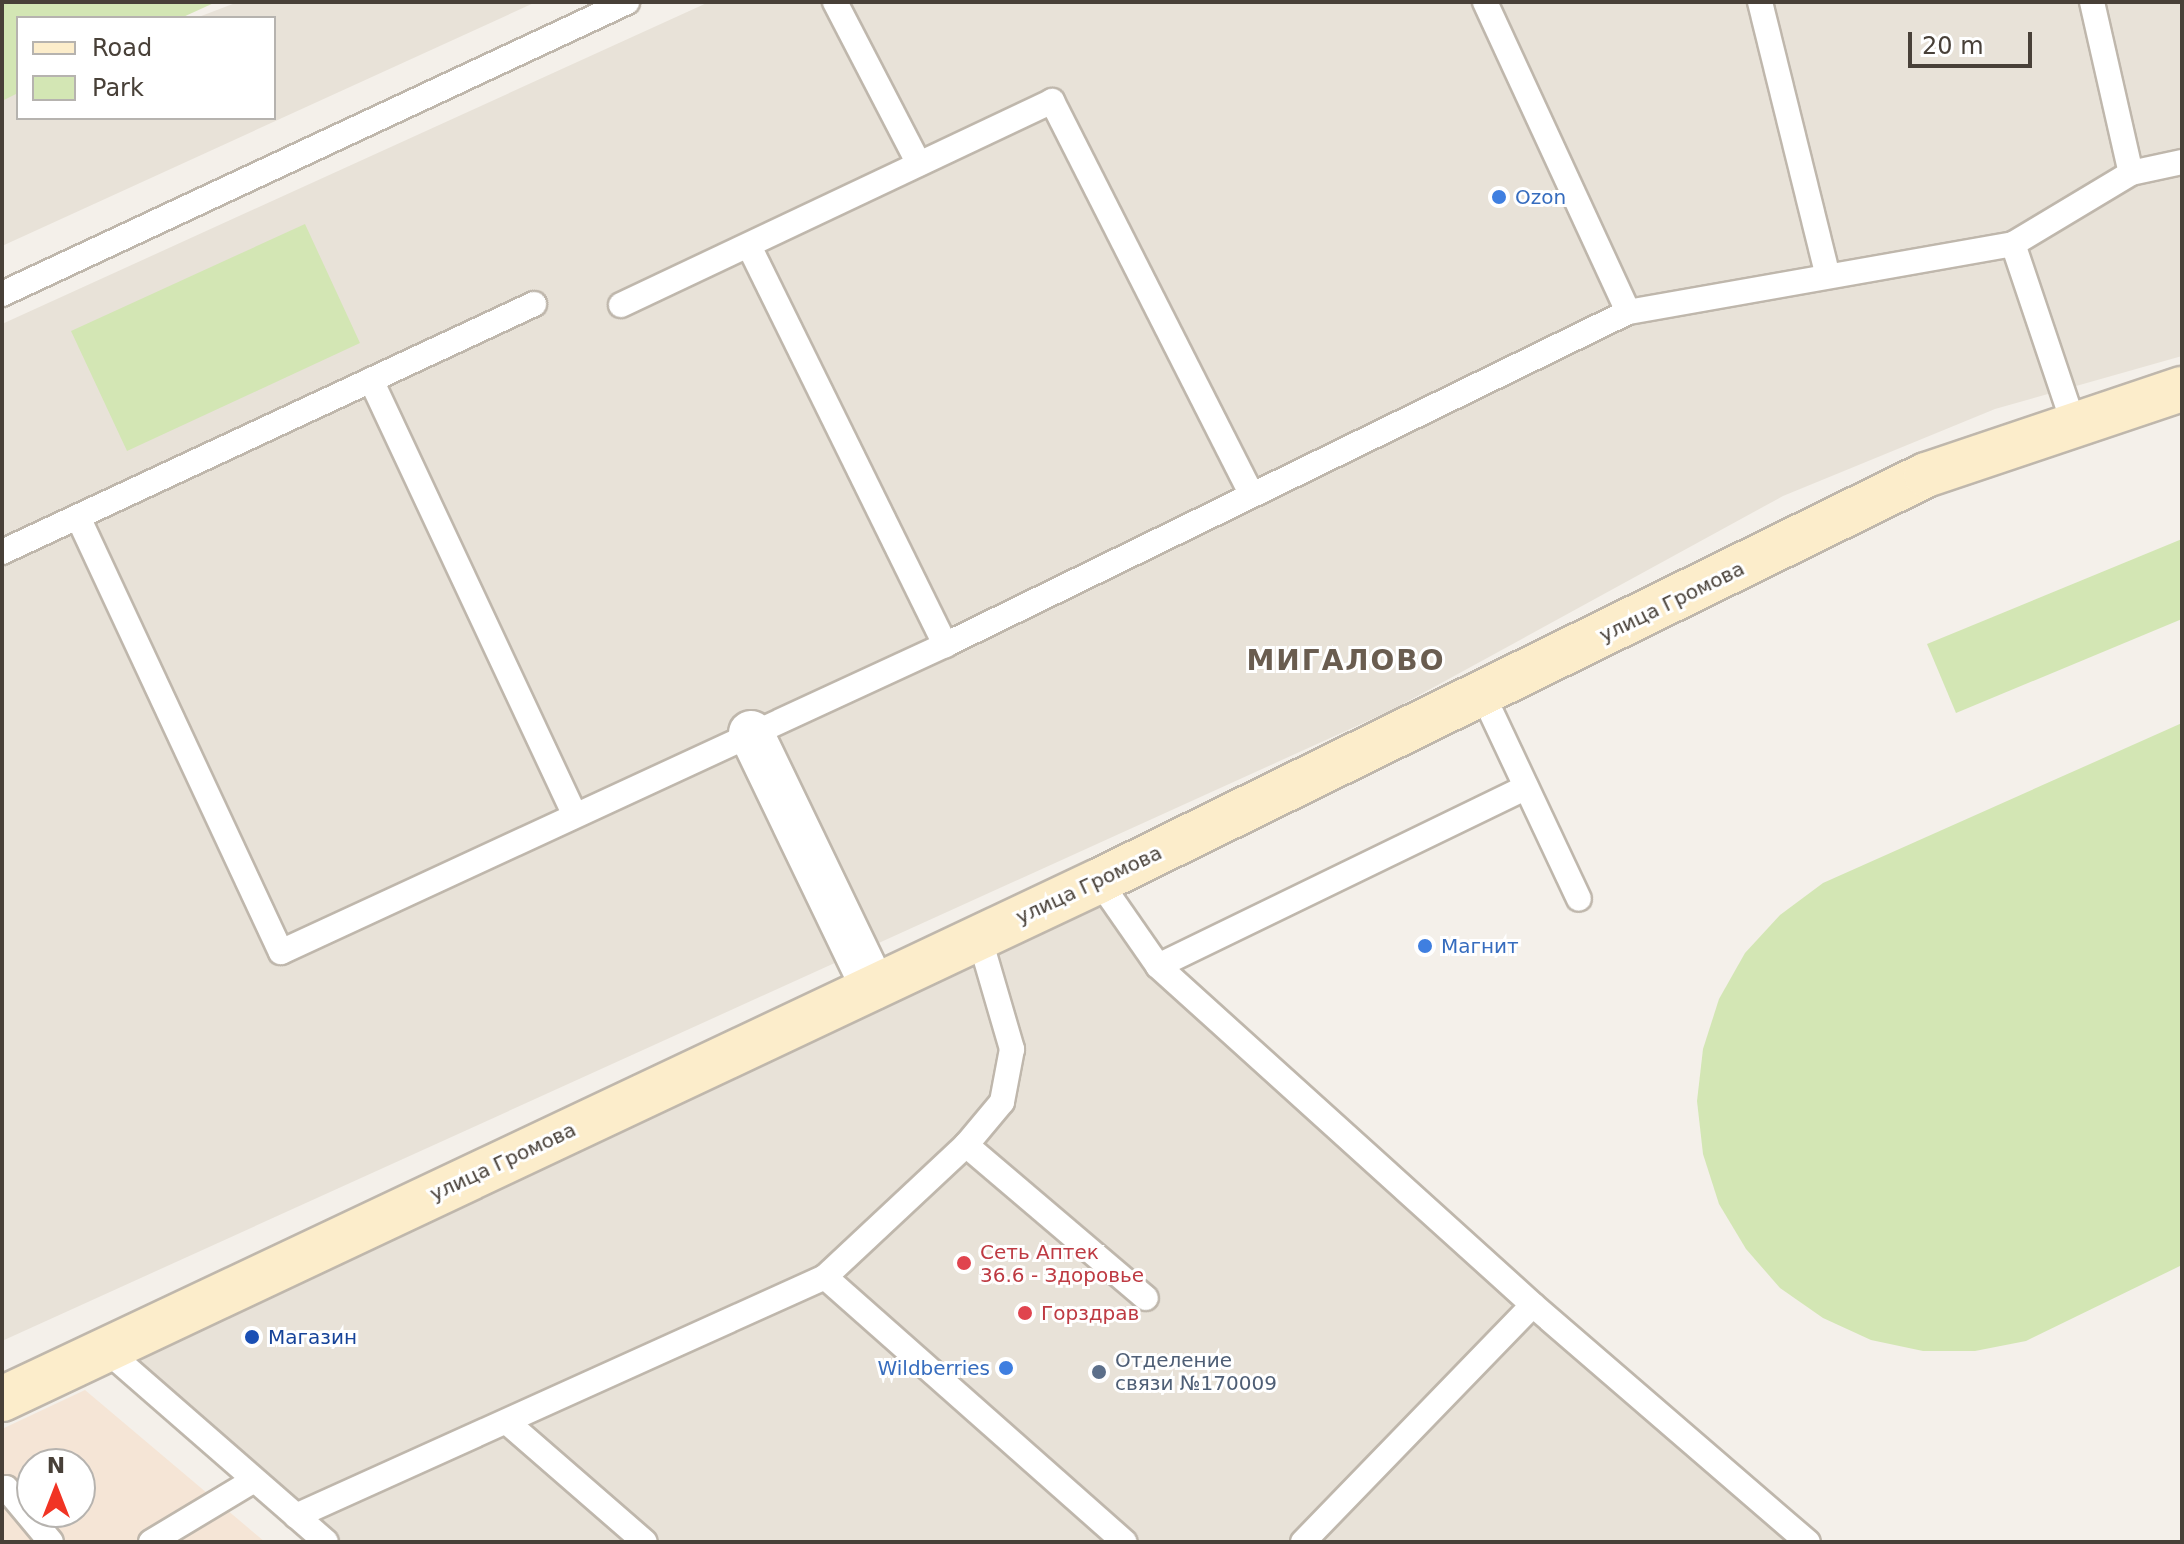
<!DOCTYPE html>
<html>
<head>
<meta charset="utf-8">
<style>
	body { margin:0 }
	#map { position:relative; width:2184px; height:1544px; overflow:hidden; background:#f4f0ea; font-family:"DejaVu Sans",sans-serif }
	div>[style] { position:absolute }
	[style*='--x'] { left:calc(var(--x)*1px); top:calc(var(--y)*1px); width:calc(var(--w)*1px); rotate:calc(var(--a)*1deg) }
	.residential>* { inset:0; background:#e8e2d8 }
	.commercial>* { inset:0; background:#f5e5d6 }
	.green>* { inset:0; background:#d3e6b4 }
	.roads { filter:drop-shadow(2px 0 #bfb7ac) drop-shadow(-2px 0 #bfb7ac) drop-shadow(0 2px #bfb7ac) drop-shadow(0 -2px #bfb7ac) }
	.lane>* { height:24px; margin:-12px; padding:0 12px; transform-origin:12px; border-radius:12px; background:#fff }
	.street>* { height:44px; margin:-22px; padding:0 22px; transform-origin:22px; border-radius:22px; background:#fff }
	.secondary>* { height:44px; margin:-22px; padding:0 22px; transform-origin:22px; border-radius:22px; background:#fcedcb }
	.dots>* { width:22px; height:22px; translate:-50% -50%; box-sizing:border-box; border:4px solid #fff; border-radius:50% }
	span { translate:-50% -50%; white-space:nowrap; text-align:center; line-height:1.15; -webkit-text-stroke:6px #fff; paint-order:stroke }
	.shop-label { font-size:20px; color:#366cbe }
	.left { translate:0 -50%; text-align:left }
	.right { translate:-100% -50%; text-align:right }
	.street-label { font-size:20px; color:#484038 }
	.health-label { font-size:20px; color:#be3a42 }
	.transit-label { font-size:20px; color:#164399 }
	.service-label { font-size:20px; color:#4e5e75 }
	.district-label { font-size:28px; color:#6a5d50; font-weight:700; letter-spacing:2px }
	.frame { position:absolute; inset:0; border:4px solid #484038; pointer-events:none }
	.legend { position:absolute; left:16px; top:16px; width:260px; height:104px; box-sizing:border-box; background:#fff; border:2px solid #b6b3af; margin:0; padding:10px 14px; list-style:none; font-size:24px; color:#484038 }
	.legend li { display:flex; align-items:center; gap:16px; height:40px }
	.legend b { width:40px; border:2px solid #b6b3af }
	.north { position:absolute; left:16px; top:1448px; width:80px; height:80px; box-sizing:border-box; background:#fff; border:2px solid #b6b3af; border-radius:50%; rotate:0deg; font-size:22px; font-weight:700; line-height:32px; text-align:center; color:#484038 }
	.north::after { content:''; display:block; margin:auto; width:28px; height:36px; background:#f13424; clip-path:polygon(50% 0,100% 100%,50% 72%,0 100%) }
	.scale { position:absolute; left:1908px; top:32px; width:124px; height:36px; box-sizing:border-box; border:4px solid #484038; border-top:0; padding-left:10px; font-size:24px; line-height:28px; white-space:nowrap; color:#484038; -webkit-text-stroke:6px #fff; paint-order:stroke }
</style>
</head>
<body>
<div id="map">
	<div class="residential">
		<div style="clip-path:polygon(238px 2px,536px 2px,2px 246px,2px 93px,18px 87px,18px 118px,274px 118px,274px 18px,196px 18px)"></div>
		<div style="clip-path:polygon(709px 2px,2182px 2px,2182px 356px,1995px 409px,1783px 496px,1392px 710px,2px 1341px,2px 324px)"></div>
		<div style="clip-path:polygon(1099px 881px,1158px 966px,1808px 1542px,326px 1542px,105px 1349px)"></div>
	</div>
	<div class="commercial">
		<div style="clip-path:polygon(evenodd,85px 1390px,265px 1542px,2px 1542px,2px 1429px,85px 1390px,32px 1464px,80px 1464px,80px 1512px,32px 1512px,32px 1464px)"></div>
	</div>
	<div class="green">
		<div style="clip-path:polygon(2px 2px,216px 2px,181px 18px,18px 18px,18px 93px,2px 101px)"></div>
		<div style="clip-path:polygon(305px 224px,360px 343px,127px 451px,71px 331px)"></div>
		<div style="clip-path:polygon(2182px 539px,2182px 619px,1956px 713px,1927px 644px)"></div>
		<div style="clip-path:polygon(2182px 723px,2182px 1265px,2026px 1341px,1975px 1351px,1923px 1351px,1871px 1340px,1823px 1318px,1780px 1288px,1746px 1249px,1719px 1204px,1703px 1154px,1697px 1101px,1703px 1049px,1719px 999px,1745px 953px,1780px 915px,1823px 883px)"></div>
	</div>
	<div class="roads">
		<div class="lane">
			<div style="--x:835;--y:2;--w:182;--a:62.6"></div>
			<div style="--x:1485;--y:2;--w:341;--a:65.2"></div>
			<div style="--x:1760;--y:2;--w:279;--a:76.1"></div>
			<div style="--x:2092;--y:2;--w:175;--a:77.2"></div>
			<div style="--x:749;--y:246;--w:445;--a:63.8"></div>
			<div style="--x:2;--y:294;--w:690;--a:-25.04"></div>
			<div style="--x:621;--y:305;--w:477;--a:-25.3"></div>
			<div style="--x:1052;--y:101;--w:441;--a:63.1"></div>
			<div style="--x:371;--y:380;--w:480;--a:64.9"></div>
			<div style="--x:2073;--y:422;--w:188;--a:-108.6"></div>
			<div style="--x:2013;--y:244;--w:138;--a:-31"></div>
			<div style="--x:2131;--y:173;--w:52;--a:-12.2"></div>
			<div style="--x:78;--y:517;--w:480;--a:65"></div>
			<div style="--x:281;--y:952;--w:732;--a:-24.81"></div>
			<div style="--x:945;--y:645;--w:760;--a:-25.99"></div>
			<div style="--x:1628;--y:312;--w:391;--a:-10"></div>
			<div style="--x:2;--y:552;--w:587;--a:-24.99"></div>
			<div style="--x:1483;--y:695;--w:225;--a:64.8"></div>
			<div style="--x:1099;--y:881;--w:103;--a:55.2"></div>
			<div style="--x:1158;--y:966;--w:506;--a:42.11"></div>
			<div style="--x:1533;--y:1305;--w:363;--a:40.8"></div>
			<div style="--x:979;--y:936;--w:118;--a:73.7"></div>
			<div style="--x:1012;--y:1049;--w:54;--a:100.7"></div>
			<div style="--x:1002;--y:1102;--w:56;--a:129.9"></div>
			<div style="--x:966;--y:1145;--w:193;--a:136.9"></div>
			<div style="--x:825;--y:1277;--w:400;--a:41.5"></div>
			<div style="--x:1158;--y:966;--w:409;--a:-25.9"></div>
			<div style="--x:966;--y:1145;--w:236;--a:40.4"></div>
			<div style="--x:105;--y:1349;--w:293;--a:41.1"></div>
			<div style="--x:508;--y:1423;--w:181;--a:41"></div>
			<div style="--x:2;--y:1490;--w:4;--a:-27"></div>
			<div style="--x:6;--y:1488;--w:70;--a:50.2"></div>
			<div style="--x:296;--y:1516;--w:580;--a:-24.31"></div>
			<div style="--x:151;--y:1542;--w:120;--a:-31"></div>
			<div style="--x:1303;--y:1542;--w:330;--a:-45.9"></div>
		</div>
		<div class="street">
			<div style="--x:751;--y:733;--w:282;--a:64.3"></div>
		</div>
		<div class="secondary">
			<div style="--x:2;--y:1399;--w:1213;--a:-25.28"></div>
			<div style="--x:1099;--y:881;--w:921;--a:-26.15"></div>
			<div style="--x:1926;--y:475;--w:270;--a:-18.6"></div>
		</div>
	</div>
	<div class="dots">
		<div style="left:1499px;top:197px;background:#3f7fe0"></div>
		<div style="left:1425px;top:946px;background:#3f7fe0"></div>
		<div style="left:964px;top:1263px;background:#e0444e"></div>
		<div style="left:1025px;top:1313px;background:#e0444e"></div>
		<div style="left:252px;top:1337px;background:#1a4fb4"></div>
		<div style="left:1006px;top:1368px;background:#3f7fe0"></div>
		<div style="left:1099px;top:1372px;background:#5c6f8a"></div>
	</div>
	<div class="shop-label">
		<span class="left" style="left:1515px;top:197px">Ozon</span>
		<span class="left" style="left:1441px;top:946px">Магнит</span>
		<span class="right" style="left:990px;top:1368px">Wildberries</span>
	</div>
	<div class="street-label">
		<span style="left:1672px;top:602px;rotate:-26deg">улица Громова</span>
		<span style="left:1089px;top:885px;rotate:-25deg">улица Громова</span>
		<span style="left:503px;top:1162px;rotate:-25deg">улица Громова</span>
	</div>
	<div class="health-label">
		<span class="left" style="left:980px;top:1264px">Сеть Аптек<br>36.6 - Здоровье</span>
		<span class="left" style="left:1041px;top:1313px">Горздрав</span>
	</div>
	<div class="transit-label">
		<span class="left" style="left:268px;top:1337px">Магазин</span>
	</div>
	<div class="service-label">
		<span class="left" style="left:1115px;top:1372px">Отделение<br>связи №170009</span>
	</div>
	<div class="district-label">
		<span style="left:1346px;top:661px">МИГАЛОВО</span>
	</div>
	<div class="frame"></div>
	<ul class="legend">
	<li><b style="height:10px;background:#fcedcb"></b>Road</li>
	<li><b style="height:22px;background:#d3e6b4"></b>Park</li>
	</ul>
	<div class="north">N</div>
	<div class="scale">20 m</div>
</div>
</body>
</html>
